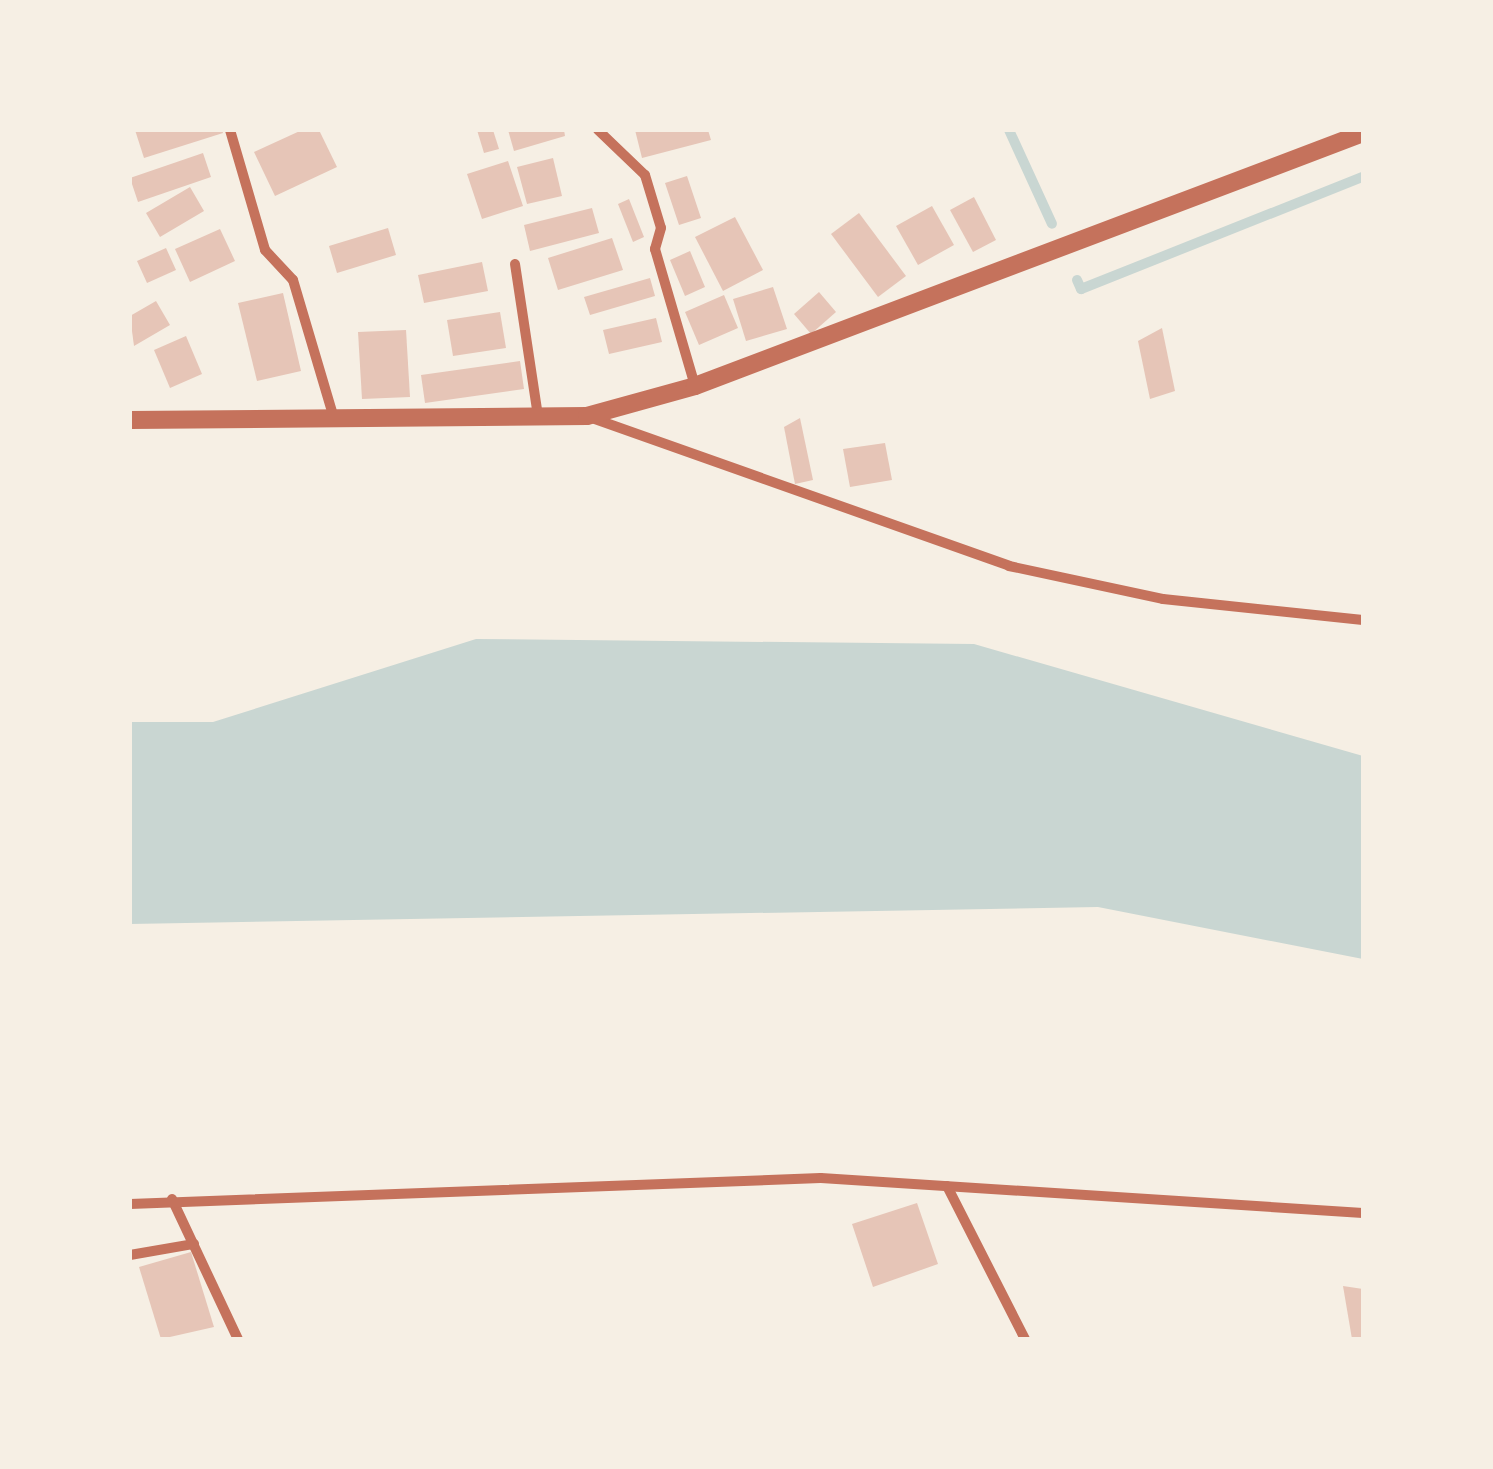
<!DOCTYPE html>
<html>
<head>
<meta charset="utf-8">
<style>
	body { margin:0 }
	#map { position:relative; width:1493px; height:1469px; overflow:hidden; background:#f6efe4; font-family:"DejaVu Sans",sans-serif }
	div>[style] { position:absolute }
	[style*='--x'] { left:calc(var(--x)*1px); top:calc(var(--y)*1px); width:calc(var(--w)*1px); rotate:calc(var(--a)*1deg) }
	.water>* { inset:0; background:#c9d6d2 }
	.stream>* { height:10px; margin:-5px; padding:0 5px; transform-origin:5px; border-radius:5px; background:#c9d6d2 }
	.building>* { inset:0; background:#e6c5b7 }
	.minor>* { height:10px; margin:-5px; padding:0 5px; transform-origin:5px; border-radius:5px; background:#c5725c }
	.tertiary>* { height:18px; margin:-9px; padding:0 9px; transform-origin:9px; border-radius:9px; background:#c5725c }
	span { translate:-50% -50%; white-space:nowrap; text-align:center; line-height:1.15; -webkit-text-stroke:8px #f6efe4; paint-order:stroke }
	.frame { position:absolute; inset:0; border:132px solid #f6efe4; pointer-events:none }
</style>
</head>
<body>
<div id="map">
	<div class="water">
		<div style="clip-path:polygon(476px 639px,974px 644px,1363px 756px,1363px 959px,1098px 907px,130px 924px,130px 722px,213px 722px)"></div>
	</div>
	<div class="stream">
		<div style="--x:1009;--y:130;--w:103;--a:65.4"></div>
		<div style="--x:1077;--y:280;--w:10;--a:66"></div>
		<div style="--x:1081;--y:289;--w:303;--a:-21.7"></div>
	</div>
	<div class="building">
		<div style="clip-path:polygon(135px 130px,222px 130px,223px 133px,144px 158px)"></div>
		<div style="clip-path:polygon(302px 130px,319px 130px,337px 167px,275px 196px,254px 152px)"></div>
		<div style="clip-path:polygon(477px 130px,493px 130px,499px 149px,484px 153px)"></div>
		<div style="clip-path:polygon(508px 130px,564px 130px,565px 136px,514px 151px)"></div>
		<div style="clip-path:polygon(635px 130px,708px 130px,711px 140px,642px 158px)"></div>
		<div style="clip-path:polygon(203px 153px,211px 177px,138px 202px,130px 178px)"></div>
		<div style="clip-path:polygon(553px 158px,562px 196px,527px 204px,517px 167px)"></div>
		<div style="clip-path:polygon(508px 161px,523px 206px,482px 219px,467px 174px)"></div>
		<div style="clip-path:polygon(687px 176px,701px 218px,679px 225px,665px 183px)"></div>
		<div style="clip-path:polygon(190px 187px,204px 211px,160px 237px,146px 213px)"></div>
		<div style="clip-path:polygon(974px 197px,996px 240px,973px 252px,950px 210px)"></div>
		<div style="clip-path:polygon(629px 199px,644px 237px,633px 242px,618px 204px)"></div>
		<div style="clip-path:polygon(932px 206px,954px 245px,918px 265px,896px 226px)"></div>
		<div style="clip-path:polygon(592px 208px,599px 233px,530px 251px,524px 225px)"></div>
		<div style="clip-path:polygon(859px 213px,906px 276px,878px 297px,831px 234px)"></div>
		<div style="clip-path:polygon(735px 217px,763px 270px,723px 291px,695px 237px)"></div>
		<div style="clip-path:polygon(388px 228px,396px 255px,337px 273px,329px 246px)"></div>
		<div style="clip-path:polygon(220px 229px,235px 261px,190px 282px,175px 249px)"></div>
		<div style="clip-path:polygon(612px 238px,623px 270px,558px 290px,548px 258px)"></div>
		<div style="clip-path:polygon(166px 248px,176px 270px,147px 283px,137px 261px)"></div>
		<div style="clip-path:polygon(690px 251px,705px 287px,685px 296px,670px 260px)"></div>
		<div style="clip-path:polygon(482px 262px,488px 291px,424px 303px,418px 275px)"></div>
		<div style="clip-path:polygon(650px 278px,655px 296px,590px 315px,584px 297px)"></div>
		<div style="clip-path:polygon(773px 287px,787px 329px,746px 341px,733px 299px)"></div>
		<div style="clip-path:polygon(819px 292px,836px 312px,811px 334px,794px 314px)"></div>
		<div style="clip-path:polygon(283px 293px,301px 371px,257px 381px,238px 303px)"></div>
		<div style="clip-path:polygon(724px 295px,738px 328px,699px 345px,685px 312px)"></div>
		<div style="clip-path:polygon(156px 301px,170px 325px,134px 346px,130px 316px)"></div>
		<div style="clip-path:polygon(500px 312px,506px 348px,453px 356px,447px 320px)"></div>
		<div style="clip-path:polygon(656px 318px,662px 342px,609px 354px,603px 330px)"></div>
		<div style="clip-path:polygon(1162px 328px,1175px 391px,1150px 399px,1138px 341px)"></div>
		<div style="clip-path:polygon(406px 330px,410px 397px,362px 399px,358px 332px)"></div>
		<div style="clip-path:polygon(186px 336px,202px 374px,170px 388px,154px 350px)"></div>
		<div style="clip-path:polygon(520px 361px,524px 389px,425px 403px,421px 375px)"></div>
		<div style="clip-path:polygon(800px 418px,813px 480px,795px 484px,784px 427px)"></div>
		<div style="clip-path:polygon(885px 443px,892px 480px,850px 487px,843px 449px)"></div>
		<div style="clip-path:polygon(917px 1203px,938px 1264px,873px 1287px,852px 1224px)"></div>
		<div style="clip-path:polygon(191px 1252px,214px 1327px,161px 1339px,139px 1267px)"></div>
		<div style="clip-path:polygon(1343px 1286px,1363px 1289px,1363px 1339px,1352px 1339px)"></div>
	</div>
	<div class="minor">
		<div style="--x:230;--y:130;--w:125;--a:73.7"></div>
		<div style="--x:265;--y:250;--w:41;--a:47"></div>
		<div style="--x:293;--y:280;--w:141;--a:73.5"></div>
		<div style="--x:598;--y:130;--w:65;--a:43.8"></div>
		<div style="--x:645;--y:175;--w:55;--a:73.2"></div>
		<div style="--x:661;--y:228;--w:22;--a:106"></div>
		<div style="--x:655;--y:249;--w:143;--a:73.7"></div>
		<div style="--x:515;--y:264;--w:154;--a:81.4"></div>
		<div style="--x:592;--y:418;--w:442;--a:19.5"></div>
		<div style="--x:1009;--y:566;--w:157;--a:12.1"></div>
		<div style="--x:1163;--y:599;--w:201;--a:6"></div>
		<div style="--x:947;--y:1186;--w:172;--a:63"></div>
		<div style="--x:172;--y:1199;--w:155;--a:64.8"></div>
		<div style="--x:130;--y:1204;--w:691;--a:-2.15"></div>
		<div style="--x:821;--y:1178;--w:543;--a:3.69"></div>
		<div style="--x:130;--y:1255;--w:65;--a:-9.8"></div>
	</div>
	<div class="tertiary">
		<div style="--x:130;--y:420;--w:457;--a:-0.5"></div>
		<div style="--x:587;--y:416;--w:112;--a:-15.5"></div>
		<div style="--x:695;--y:386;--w:714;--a:-20.74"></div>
	</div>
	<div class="frame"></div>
</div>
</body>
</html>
